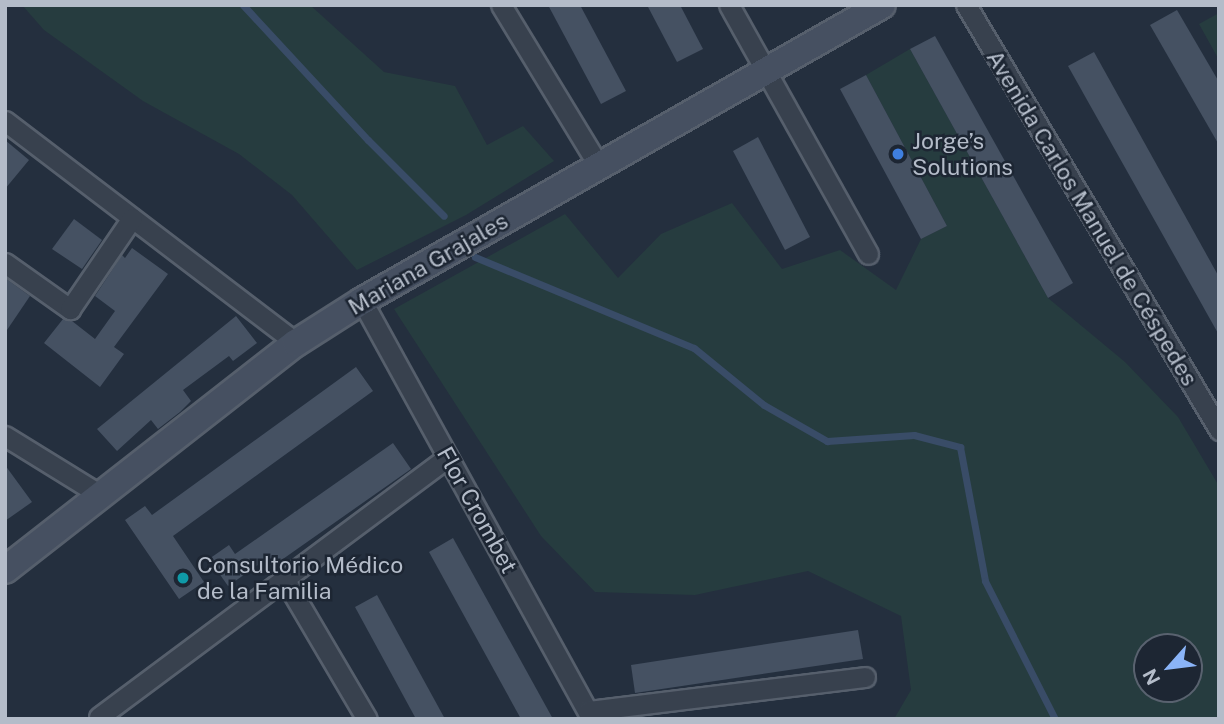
<!DOCTYPE html>
<html>
<head>
<meta charset="utf-8">
<style>
	body { margin:0 }
	#map { position:relative; width:1224px; height:724px; overflow:hidden; background:#242f3e; font-family:"Public Sans",sans-serif }
	div>[style] { position:absolute }
	[style*='--x'] { left:calc(var(--x)*1px); top:calc(var(--y)*1px); width:calc(var(--w)*1px); rotate:calc(var(--a)*1deg) }
	.green>* { inset:0; background:#263c3f }
	.stream>* { height:7px; margin:-3.5px; padding:0 3.5px; transform-origin:3.5px; border-radius:3.5px; background:#394c67 }
	.building>* { inset:0; background:#455162 }
	.roads { filter:drop-shadow(2px 0 #565f6c) drop-shadow(-2px 0 #565f6c) drop-shadow(0 2px #565f6c) drop-shadow(0 -2px #565f6c) }
	.street>* { height:19px; margin:-9.5px; padding:0 9.5px; transform-origin:9.5px; border-radius:9.5px; background:#38414e }
	.secondary>* { height:26px; margin:-13px; padding:0 13px; transform-origin:13px; border-radius:13px; background:#465061 }
	.dots>* { width:19px; height:19px; translate:-50% -50%; box-sizing:border-box; border:4px solid #1d2633; border-radius:50% }
	span { translate:-50% -50%; white-space:nowrap; text-align:center; line-height:1.15; -webkit-text-stroke:5px #1d2633; paint-order:stroke }
	.poi-label { font-size:23px; color:#b4bcc9 }
	.left { translate:0 -50%; text-align:left }
	.street-label { font-size:23px; color:#b4bcc9 }
	.frame { position:absolute; inset:0; border:7px solid #b4bcc9; pointer-events:none }
	.north { position:absolute; left:1133px; top:633px; width:70px; height:70px; box-sizing:border-box; background:#1d2633; border:2px solid #59626f; border-radius:50%; rotate:242deg; font-size:19px; font-weight:700; line-height:28px; text-align:center; color:#b4bcc9 }
	.north::after { content:''; display:block; margin:auto; width:24px; height:32px; background:#8ab4f8; clip-path:polygon(50% 0,100% 100%,50% 72%,0 100%) }
</style>
</head>
<body>
<div id="map">
	<div class="green">
		<div style="clip-path:polygon(22px 5px,310px 5px,384px 72px,455px 86px,487px 145px,523px 126px,554px 161px,466px 215px,357px 270px,292px 195px,239px 154px,143px 101px,44px 30px)"></div>
		<div style="clip-path:polygon(1219px 13px,1219px 60px,1199px 24px)"></div>
		<div style="clip-path:polygon(evenodd,910px 49px,1048px 298px,1125px 362px,1178px 417px,1219px 486px,1219px 719px,894px 719px,911px 690px,901px 616px,808px 571px,695px 595px,595px 592px,541px 536px,394px 309px,565px 214px,618px 278px,661px 234px,732px 203px,782px 269px,840px 250px,896px 290px,921px 239px,947px 226px,866px 75px,910px 49px,1147px 647px,1189px 647px,1189px 689px,1147px 689px,1147px 647px)"></div>
	</div>
	<div class="stream">
		<div style="--x:243;--y:5;--w:184;--a:47.2"></div>
		<div style="--x:368;--y:140;--w:107;--a:45"></div>
		<div style="--x:475;--y:257;--w:237;--a:22.6"></div>
		<div style="--x:694;--y:348;--w:90;--a:39.2"></div>
		<div style="--x:764;--y:405;--w:73;--a:29.7"></div>
		<div style="--x:827;--y:441;--w:87;--a:-3.9"></div>
		<div style="--x:914;--y:435;--w:48;--a:14.6"></div>
		<div style="--x:960;--y:447;--w:136;--a:79.4"></div>
		<div style="--x:985;--y:581;--w:155;--a:63.1"></div>
	</div>
	<div class="building">
		<div style="clip-path:polygon(548px 5px,580px 5px,626px 91px,601px 104px)"></div>
		<div style="clip-path:polygon(647px 5px,680px 5px,703px 49px,677px 62px)"></div>
		<div style="clip-path:polygon(1177px 10px,1219px 82px,1219px 145px,1150px 25px)"></div>
		<div style="clip-path:polygon(935px 36px,1073px 283px,1048px 298px,910px 49px)"></div>
		<div style="clip-path:polygon(1094px 52px,1219px 277px,1219px 335px,1068px 66px)"></div>
		<div style="clip-path:polygon(866px 75px,947px 226px,921px 239px,840px 89px)"></div>
		<div style="clip-path:polygon(758px 137px,810px 237px,785px 250px,733px 151px)"></div>
		<div style="clip-path:polygon(5px 140px,29px 160px,5px 189px)"></div>
		<div style="clip-path:polygon(74px 219px,102px 240px,82px 269px,52px 249px)"></div>
		<div style="clip-path:polygon(132px 248px,168px 274px,114px 347px,124px 354px,100px 387px,44px 343px,63px 319px,72px 321px,95px 339px,115px 311px,95px 296px,122px 255px,125px 258px)"></div>
		<div style="clip-path:polygon(5px 278px,30px 296px,5px 333px)"></div>
		<div style="clip-path:polygon(236px 316px,257px 343px,233px 361px,229px 356px,183px 390px,191px 401px,180px 412px,158px 429px,151px 420px,117px 451px,97px 429px)"></div>
		<div style="clip-path:polygon(356px 367px,373px 391px,173px 536px,204px 582px,179px 599px,125px 520px,145px 506px,152px 515px)"></div>
		<div style="clip-path:polygon(393px 443px,411px 469px,273px 566px,268px 558px,228px 586px,209px 559px,229px 545px,235px 554px)"></div>
		<div style="clip-path:polygon(5px 465px,32px 502px,5px 521px)"></div>
		<div style="clip-path:polygon(453px 538px,553px 719px,521px 719px,429px 552px)"></div>
		<div style="clip-path:polygon(377px 595px,445px 719px,416px 719px,355px 607px)"></div>
		<div style="clip-path:polygon(858px 630px,863px 659px,635px 693px,631px 665px)"></div>
	</div>
	<div class="roads">
		<div class="street">
			<div style="--x:501;--y:5;--w:188;--a:58.7"></div>
			<div style="--x:729;--y:5;--w:285;--a:60.8"></div>
			<div style="--x:966;--y:5;--w:495;--a:59.2"></div>
			<div style="--x:5;--y:121;--w:366;--a:37.3"></div>
			<div style="--x:5;--y:263;--w:80;--a:35.3"></div>
			<div style="--x:70;--y:309;--w:110;--a:-55.7"></div>
			<div style="--x:362;--y:301;--w:477;--a:61.2"></div>
			<div style="--x:5;--y:436;--w:114;--a:31.7"></div>
			<div style="--x:285;--y:580;--w:161;--a:59.5"></div>
			<div style="--x:588;--y:711;--w:279;--a:-7"></div>
			<div style="--x:99;--y:717;--w:435;--a:-36.7"></div>
		</div>
		<div class="secondary">
			<div style="--x:5;--y:570;--w:369;--a:-38"></div>
			<div style="--x:296;--y:343;--w:78;--a:-32.5"></div>
			<div style="--x:362;--y:301;--w:598;--a:-29.65"></div>
		</div>
	</div>
	<div class="dots">
		<div style="left:898px;top:154px;background:#3f7fe0"></div>
		<div style="left:183px;top:578px;background:#0f9aa8"></div>
	</div>
	<div class="poi-label">
		<span class="left" style="left:912px;top:154px">Jorge’s<br>Solutions</span>
		<span class="left" style="left:197px;top:578px">Consultorio Médico<br>de la Familia</span>
	</div>
	<div class="street-label">
		<span style="left:1092px;top:218px;rotate:59deg">Avenida Carlos Manuel de Céspedes</span>
		<span style="left:428px;top:264px;rotate:-30deg">Mariana Grajales</span>
		<span style="left:477px;top:510px;rotate:61deg">Flor Crombet</span>
	</div>
	<div class="frame"></div>
	<div class="north">N</div>
</div>
</body>
</html>
